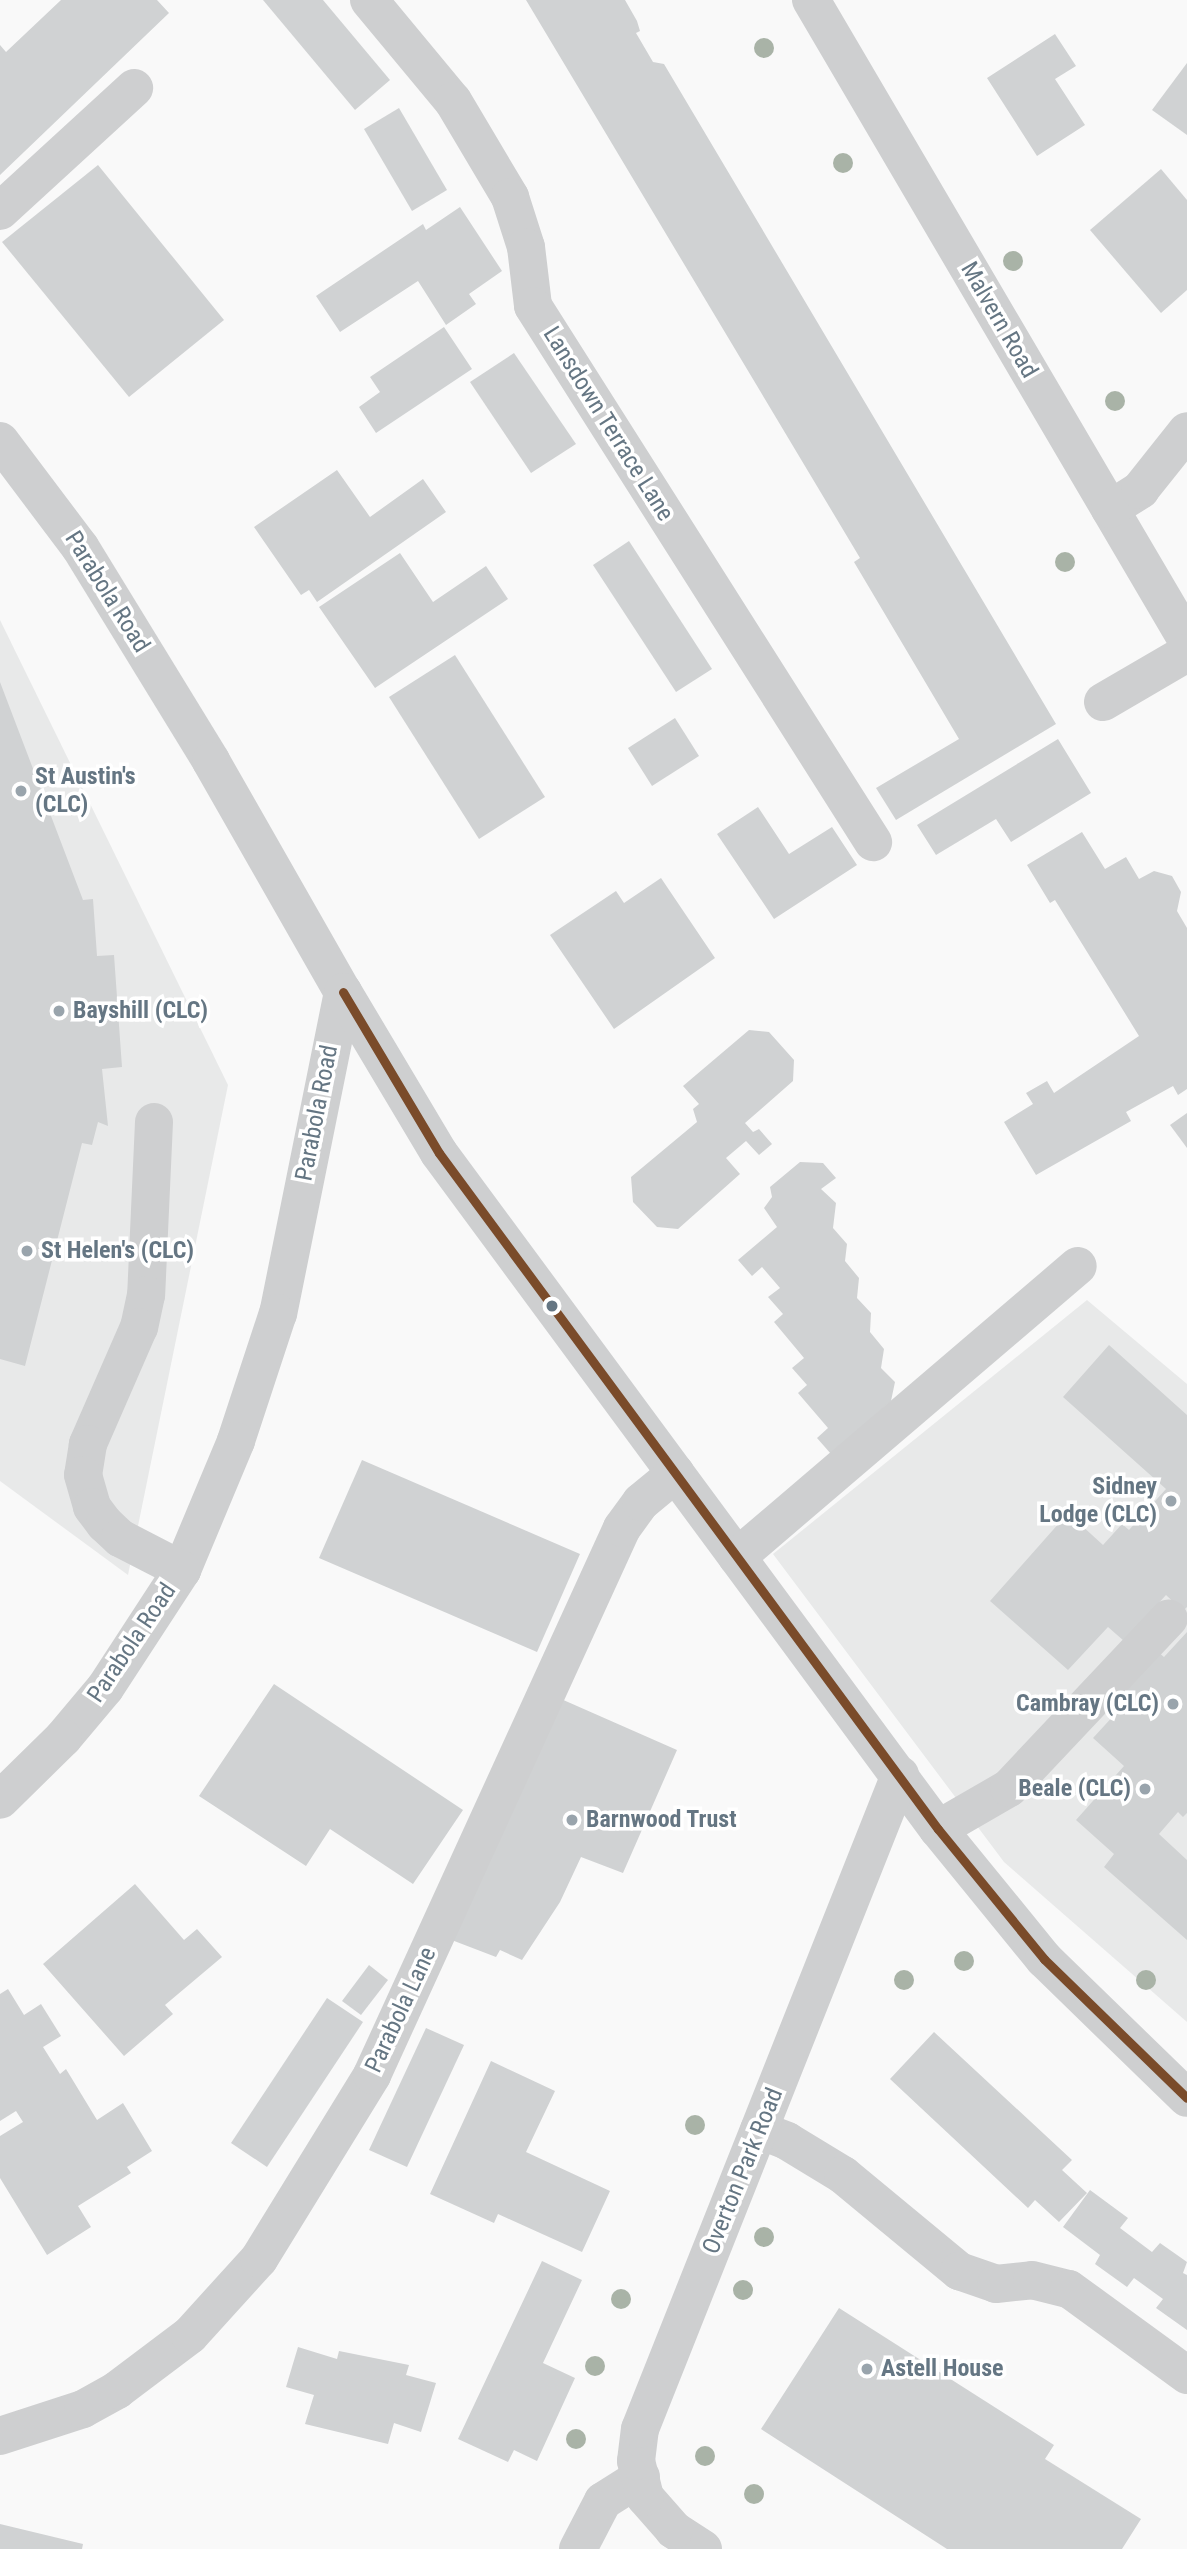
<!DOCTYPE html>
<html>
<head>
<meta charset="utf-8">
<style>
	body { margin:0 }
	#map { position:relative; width:1187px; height:2549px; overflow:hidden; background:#f9f9f9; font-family:"Roboto Condensed",sans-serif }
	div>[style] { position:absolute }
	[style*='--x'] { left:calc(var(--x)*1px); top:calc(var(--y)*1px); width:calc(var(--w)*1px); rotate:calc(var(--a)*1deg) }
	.built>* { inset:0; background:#e8e9e9 }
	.building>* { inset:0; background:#d0d2d3 }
	.minor>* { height:38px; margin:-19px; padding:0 19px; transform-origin:19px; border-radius:19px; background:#cecfd0 }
	.bus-1>* { height:9px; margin:-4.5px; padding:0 4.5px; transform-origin:4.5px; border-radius:4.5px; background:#7a4b2a }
	.trees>* { width:20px; height:20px; margin:-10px; border-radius:50%; background:#a9b3a7 }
	.dots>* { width:19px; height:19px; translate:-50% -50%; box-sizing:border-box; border:4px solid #fff; border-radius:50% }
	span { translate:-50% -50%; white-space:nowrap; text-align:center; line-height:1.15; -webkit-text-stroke:7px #fff; paint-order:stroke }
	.street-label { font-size:24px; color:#657683 }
	.poi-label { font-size:24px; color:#657683; font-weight:700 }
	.left { translate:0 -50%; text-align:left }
	.right { translate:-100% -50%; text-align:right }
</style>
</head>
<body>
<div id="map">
	<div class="built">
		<div style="clip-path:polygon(0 620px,228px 1085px,128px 1575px,0 1481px)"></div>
		<div style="clip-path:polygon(1087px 1300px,1187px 1384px,1187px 2022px,1004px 1862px,773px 1554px)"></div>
	</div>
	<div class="building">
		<div style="clip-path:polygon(61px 0,157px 0,169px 13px,0 175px,0 45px,6px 52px)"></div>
		<div style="clip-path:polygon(263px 0,323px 0,390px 80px,355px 110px)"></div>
		<div style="clip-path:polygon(526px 0,625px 0,637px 21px,640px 31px,636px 33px,653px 62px,664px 64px,1056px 724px,896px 820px,876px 788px,959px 739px,854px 562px,860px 558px)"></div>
		<div style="clip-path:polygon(1055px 34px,1076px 66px,1055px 79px,1085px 125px,1037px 156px,987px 78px)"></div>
		<div style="clip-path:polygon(1187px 63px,1187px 135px,1152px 110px)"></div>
		<div style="clip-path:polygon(399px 108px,447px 190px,412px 211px,364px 129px)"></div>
		<div style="clip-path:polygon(98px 165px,224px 320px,129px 397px,2px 242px)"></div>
		<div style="clip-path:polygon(1161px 169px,1187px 200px,1187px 290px,1161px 313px,1090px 230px)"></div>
		<div style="clip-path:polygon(460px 207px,502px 271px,469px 294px,476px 304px,446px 325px,418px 281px,340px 332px,316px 296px,423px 224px,426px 230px)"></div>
		<div style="clip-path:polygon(444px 327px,472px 369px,376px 433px,359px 407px,380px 392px,370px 377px)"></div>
		<div style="clip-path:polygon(514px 353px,576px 444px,531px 473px,470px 382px)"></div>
		<div style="clip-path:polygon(337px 470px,370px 517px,423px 479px,446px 512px,317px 602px,309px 590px,301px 595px,254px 527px)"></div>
		<div style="clip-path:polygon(629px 541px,712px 669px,676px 692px,593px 565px)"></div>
		<div style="clip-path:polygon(400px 553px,433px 602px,486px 566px,508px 599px,375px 688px,319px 607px)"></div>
		<div style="clip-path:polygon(455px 655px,545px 797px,479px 839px,389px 697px)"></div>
		<div style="clip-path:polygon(0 682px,83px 900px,93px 899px,97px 956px,114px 955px,122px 1067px,102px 1069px,108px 1126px,98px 1122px,92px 1145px,82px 1143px,25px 1366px,0 1359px)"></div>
		<div style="clip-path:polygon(675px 718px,699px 756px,652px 786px,628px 748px)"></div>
		<div style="clip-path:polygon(1058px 739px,1091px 793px,1011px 842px,996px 819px,936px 855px,917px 825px)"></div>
		<div style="clip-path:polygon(758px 807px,789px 854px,832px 827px,857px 865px,774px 919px,717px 834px)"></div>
		<div style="clip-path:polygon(1082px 832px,1105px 869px,1126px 857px,1139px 879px,1154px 871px,1172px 876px,1181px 892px,1177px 911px,1187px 928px,1187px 1089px,1178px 1095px,1173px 1086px,1126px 1112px,1131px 1121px,1036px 1175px,1004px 1122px,1033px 1104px,1026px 1093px,1047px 1081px,1054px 1093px,1139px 1036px,1055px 900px,1050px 903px,1027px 865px)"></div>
		<div style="clip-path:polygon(661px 878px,715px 958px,614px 1029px,550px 935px,616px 891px,624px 903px)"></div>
		<div style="clip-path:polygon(749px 1030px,769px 1032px,794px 1060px,793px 1081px,745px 1123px,753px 1132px,759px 1129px,772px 1144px,759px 1155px,746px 1141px,726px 1158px,740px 1174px,678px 1229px,657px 1227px,633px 1202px,631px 1177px,697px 1122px,693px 1109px,699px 1104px,683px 1086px)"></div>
		<div style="clip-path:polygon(1187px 1113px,1187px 1148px,1170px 1125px)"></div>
		<div style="clip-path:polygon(800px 1162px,823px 1163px,836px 1178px,821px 1189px,836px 1203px,833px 1228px,847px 1244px,845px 1261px,859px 1278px,857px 1298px,871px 1313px,870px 1332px,884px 1349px,881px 1368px,895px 1382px,891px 1401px,831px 1454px,817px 1438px,828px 1428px,798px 1393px,807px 1385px,792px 1368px,804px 1358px,774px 1322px,783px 1314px,768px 1297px,780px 1288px,762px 1267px,752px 1276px,738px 1260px,777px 1227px,764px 1208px,772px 1197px,770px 1187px)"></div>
		<div style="clip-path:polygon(1109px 1345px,1187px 1415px,1187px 1607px,1183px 1611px,1166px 1595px,1124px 1641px,1108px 1627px,1068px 1670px,990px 1601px,1068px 1513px,1103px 1545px,1122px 1524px,1129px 1530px,1166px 1489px,1063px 1397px)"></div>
		<div style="clip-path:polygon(362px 1460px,580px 1554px,537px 1652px,319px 1558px)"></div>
		<div style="clip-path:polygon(1187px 1632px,1187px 1813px,1183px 1817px,1178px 1812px,1159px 1834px,1187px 1860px,1187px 1940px,1104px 1867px,1114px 1854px,1076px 1820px,1124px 1766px,1093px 1738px,1116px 1713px,1108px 1706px,1157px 1651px,1164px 1657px)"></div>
		<div style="clip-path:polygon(274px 1684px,463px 1810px,413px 1884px,330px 1829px,306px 1866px,199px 1796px)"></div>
		<div style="clip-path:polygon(552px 1695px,677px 1750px,623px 1873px,581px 1857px,560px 1902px,522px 1960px,500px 1950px,496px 1957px,449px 1939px)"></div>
		<div style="clip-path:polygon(135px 1884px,184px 1940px,197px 1929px,222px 1957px,165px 2005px,173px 2014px,124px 2056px,43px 1964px)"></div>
		<div style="clip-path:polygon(369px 1965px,388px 1980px,361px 2015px,342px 2001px)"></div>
		<div style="clip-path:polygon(8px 1989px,24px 2015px,41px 2004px,61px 2036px,43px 2047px,60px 2074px,66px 2069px,97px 2120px,123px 2103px,152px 2151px,127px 2167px,131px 2173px,78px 2206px,91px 2227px,47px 2255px,0 2178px,0 2136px,23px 2122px,16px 2111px,0 2121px,0 1994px)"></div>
		<div style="clip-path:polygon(327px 1998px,363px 2022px,267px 2167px,231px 2143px)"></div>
		<div style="clip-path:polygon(426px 2028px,464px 2045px,407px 2167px,369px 2150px)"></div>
		<div style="clip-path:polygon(934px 2032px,1072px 2160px,1062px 2170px,1087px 2193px,1059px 2222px,1035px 2200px,1028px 2208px,890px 2079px)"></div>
		<div style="clip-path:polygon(491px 2061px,555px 2091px,526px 2152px,610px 2191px,582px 2252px,498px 2214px,494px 2223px,430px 2194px)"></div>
		<div style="clip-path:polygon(1090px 2190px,1128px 2218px,1120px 2228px,1152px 2252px,1160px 2243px,1187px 2262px,1183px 2273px,1187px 2275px,1187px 2330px,1156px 2308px,1163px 2299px,1134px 2278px,1127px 2287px,1095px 2264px,1100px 2255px,1063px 2227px)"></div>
		<div style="clip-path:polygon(542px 2261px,582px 2280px,543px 2363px,575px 2378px,537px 2461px,514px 2450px,508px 2462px,458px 2439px)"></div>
		<div style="clip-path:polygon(839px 2308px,1054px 2445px,1045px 2459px,1141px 2519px,1122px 2549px,947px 2549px,761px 2429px)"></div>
		<div style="clip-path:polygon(298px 2347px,337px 2359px,339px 2351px,409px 2365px,406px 2375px,436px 2383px,421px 2432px,394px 2423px,388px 2444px,305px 2424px,314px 2395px,286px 2387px)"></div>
		<div style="clip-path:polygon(0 2524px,83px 2544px,82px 2549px,0 2549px)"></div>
	</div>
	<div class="minor">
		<div style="--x:369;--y:0;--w:131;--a:50.3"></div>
		<div style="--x:453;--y:101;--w:112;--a:59.3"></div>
		<div style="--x:510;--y:197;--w:52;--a:72.3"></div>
		<div style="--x:526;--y:247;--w:59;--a:83.2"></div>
		<div style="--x:533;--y:306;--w:635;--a:57.61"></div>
		<div style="--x:811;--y:0;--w:742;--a:59.57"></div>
		<div style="--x:0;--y:211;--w:182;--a:-42.5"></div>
		<div style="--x:0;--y:441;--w:133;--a:53"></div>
		<div style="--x:80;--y:547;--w:251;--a:58.5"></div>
		<div style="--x:211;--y:761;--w:266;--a:60.3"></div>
		<div style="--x:343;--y:992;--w:328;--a:101.4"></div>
		<div style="--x:278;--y:1313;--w:135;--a:108.2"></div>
		<div style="--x:236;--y:1441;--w:140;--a:112.7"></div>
		<div style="--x:182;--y:1570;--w:141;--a:123.1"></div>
		<div style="--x:105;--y:1688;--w:65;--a:130"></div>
		<div style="--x:63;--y:1738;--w:88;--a:135.5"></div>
		<div style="--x:1110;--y:509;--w:36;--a:-32"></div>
		<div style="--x:1140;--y:490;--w:75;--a:-51.5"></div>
		<div style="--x:1103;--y:702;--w:97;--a:-30.3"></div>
		<div style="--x:343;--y:992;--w:187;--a:59.2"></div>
		<div style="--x:439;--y:1153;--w:840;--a:53.57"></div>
		<div style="--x:938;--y:1829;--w:168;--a:50.8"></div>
		<div style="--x:1044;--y:1959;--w:199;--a:44.2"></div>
		<div style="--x:154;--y:1122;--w:173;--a:92.6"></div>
		<div style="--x:146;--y:1295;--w:33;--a:102"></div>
		<div style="--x:139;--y:1327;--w:128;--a:113.6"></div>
		<div style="--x:88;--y:1444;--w:31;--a:99"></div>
		<div style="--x:83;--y:1475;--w:33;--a:74"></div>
		<div style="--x:92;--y:1507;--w:21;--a:53"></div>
		<div style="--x:105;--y:1524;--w:21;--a:43"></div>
		<div style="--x:120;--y:1538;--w:70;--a:27.3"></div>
		<div style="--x:737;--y:1557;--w:448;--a:-40.5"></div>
		<div style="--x:938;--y:1829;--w:82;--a:-30"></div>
		<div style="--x:1009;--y:1788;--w:233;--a:-46.7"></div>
		<div style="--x:759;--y:2130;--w:30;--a:21"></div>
		<div style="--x:787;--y:2141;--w:66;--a:31.3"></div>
		<div style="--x:843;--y:2175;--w:151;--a:39.6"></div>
		<div style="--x:959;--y:2271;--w:39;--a:19"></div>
		<div style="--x:996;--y:2284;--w:36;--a:-6"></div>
		<div style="--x:1032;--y:2280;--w:38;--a:14"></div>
		<div style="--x:1069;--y:2289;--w:146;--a:36.1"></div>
		<div style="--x:0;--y:2436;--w:87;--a:-18"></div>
		<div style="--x:83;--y:2409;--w:39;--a:-29"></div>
		<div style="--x:117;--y:2390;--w:91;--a:-37"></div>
		<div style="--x:190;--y:2335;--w:103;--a:-47.8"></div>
		<div style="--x:259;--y:2259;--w:216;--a:-58.4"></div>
		<div style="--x:372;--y:2075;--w:601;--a:-65.44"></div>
		<div style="--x:622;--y:1528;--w:32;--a:-54"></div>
		<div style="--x:641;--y:1502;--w:45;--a:-39.6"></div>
		<div style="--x:578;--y:2549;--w:54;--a:-62.5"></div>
		<div style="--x:603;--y:2501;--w:45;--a:-32.3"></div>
		<div style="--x:703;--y:2549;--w:35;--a:-147"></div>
		<div style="--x:674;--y:2530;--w:44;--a:-131.3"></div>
		<div style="--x:645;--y:2497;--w:37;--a:-104"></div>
		<div style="--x:636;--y:2461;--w:32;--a:-83"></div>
		<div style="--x:640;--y:2429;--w:704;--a:-68.32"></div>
	</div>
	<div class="bus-1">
		<div style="--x:343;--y:992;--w:187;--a:59.2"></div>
		<div style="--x:439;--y:1153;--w:840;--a:53.57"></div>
		<div style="--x:938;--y:1829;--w:168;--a:50.8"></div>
		<div style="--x:1044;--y:1959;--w:199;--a:44.2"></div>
	</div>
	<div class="trees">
		<div style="left:764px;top:48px"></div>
		<div style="left:843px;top:163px"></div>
		<div style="left:1013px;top:261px"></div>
		<div style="left:1115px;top:401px"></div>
		<div style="left:1065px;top:562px"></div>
		<div style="left:964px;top:1961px"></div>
		<div style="left:904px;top:1980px"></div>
		<div style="left:1146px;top:1980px"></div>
		<div style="left:695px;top:2125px"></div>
		<div style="left:764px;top:2237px"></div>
		<div style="left:743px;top:2290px"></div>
		<div style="left:621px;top:2299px"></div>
		<div style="left:595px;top:2366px"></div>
		<div style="left:576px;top:2439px"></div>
		<div style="left:705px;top:2456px"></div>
		<div style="left:754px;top:2494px"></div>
	</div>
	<div class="dots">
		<div style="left:21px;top:791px;background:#99a4ac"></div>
		<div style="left:59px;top:1011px;background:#99a4ac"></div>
		<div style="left:27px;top:1251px;background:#99a4ac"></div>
		<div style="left:552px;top:1306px;background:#657683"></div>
		<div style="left:1171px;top:1501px;background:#99a4ac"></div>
		<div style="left:1173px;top:1704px;background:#99a4ac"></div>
		<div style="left:1145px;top:1789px;background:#99a4ac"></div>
		<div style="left:572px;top:1820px;background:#99a4ac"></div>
		<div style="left:867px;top:2369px;background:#99a4ac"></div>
	</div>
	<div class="street-label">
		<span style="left:999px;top:320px;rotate:60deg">Malvern Road</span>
		<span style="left:608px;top:424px;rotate:58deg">Lansdown Terrace Lane</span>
		<span style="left:107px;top:592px;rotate:58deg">Parabola Road</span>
		<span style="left:317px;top:1113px;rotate:-79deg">Parabola Road</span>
		<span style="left:132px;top:1643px;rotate:-56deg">Parabola Road</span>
		<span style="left:401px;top:2010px;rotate:-65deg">Parabola Lane</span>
		<span style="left:743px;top:2171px;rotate:-68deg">Overton Park Road</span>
	</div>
	<div class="poi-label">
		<span class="left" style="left:35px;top:791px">St Austin's<br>(CLC)</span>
		<span class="left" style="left:73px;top:1011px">Bayshill (CLC)</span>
		<span class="left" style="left:41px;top:1251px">St Helen's (CLC)</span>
		<span class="right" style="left:1157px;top:1501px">Sidney<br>Lodge (CLC)</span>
		<span class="right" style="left:1159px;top:1704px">Cambray (CLC)</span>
		<span class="right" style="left:1131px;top:1789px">Beale (CLC)</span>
		<span class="left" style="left:586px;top:1820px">Barnwood Trust</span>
		<span class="left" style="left:881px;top:2369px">Astell House</span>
	</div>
</div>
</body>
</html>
